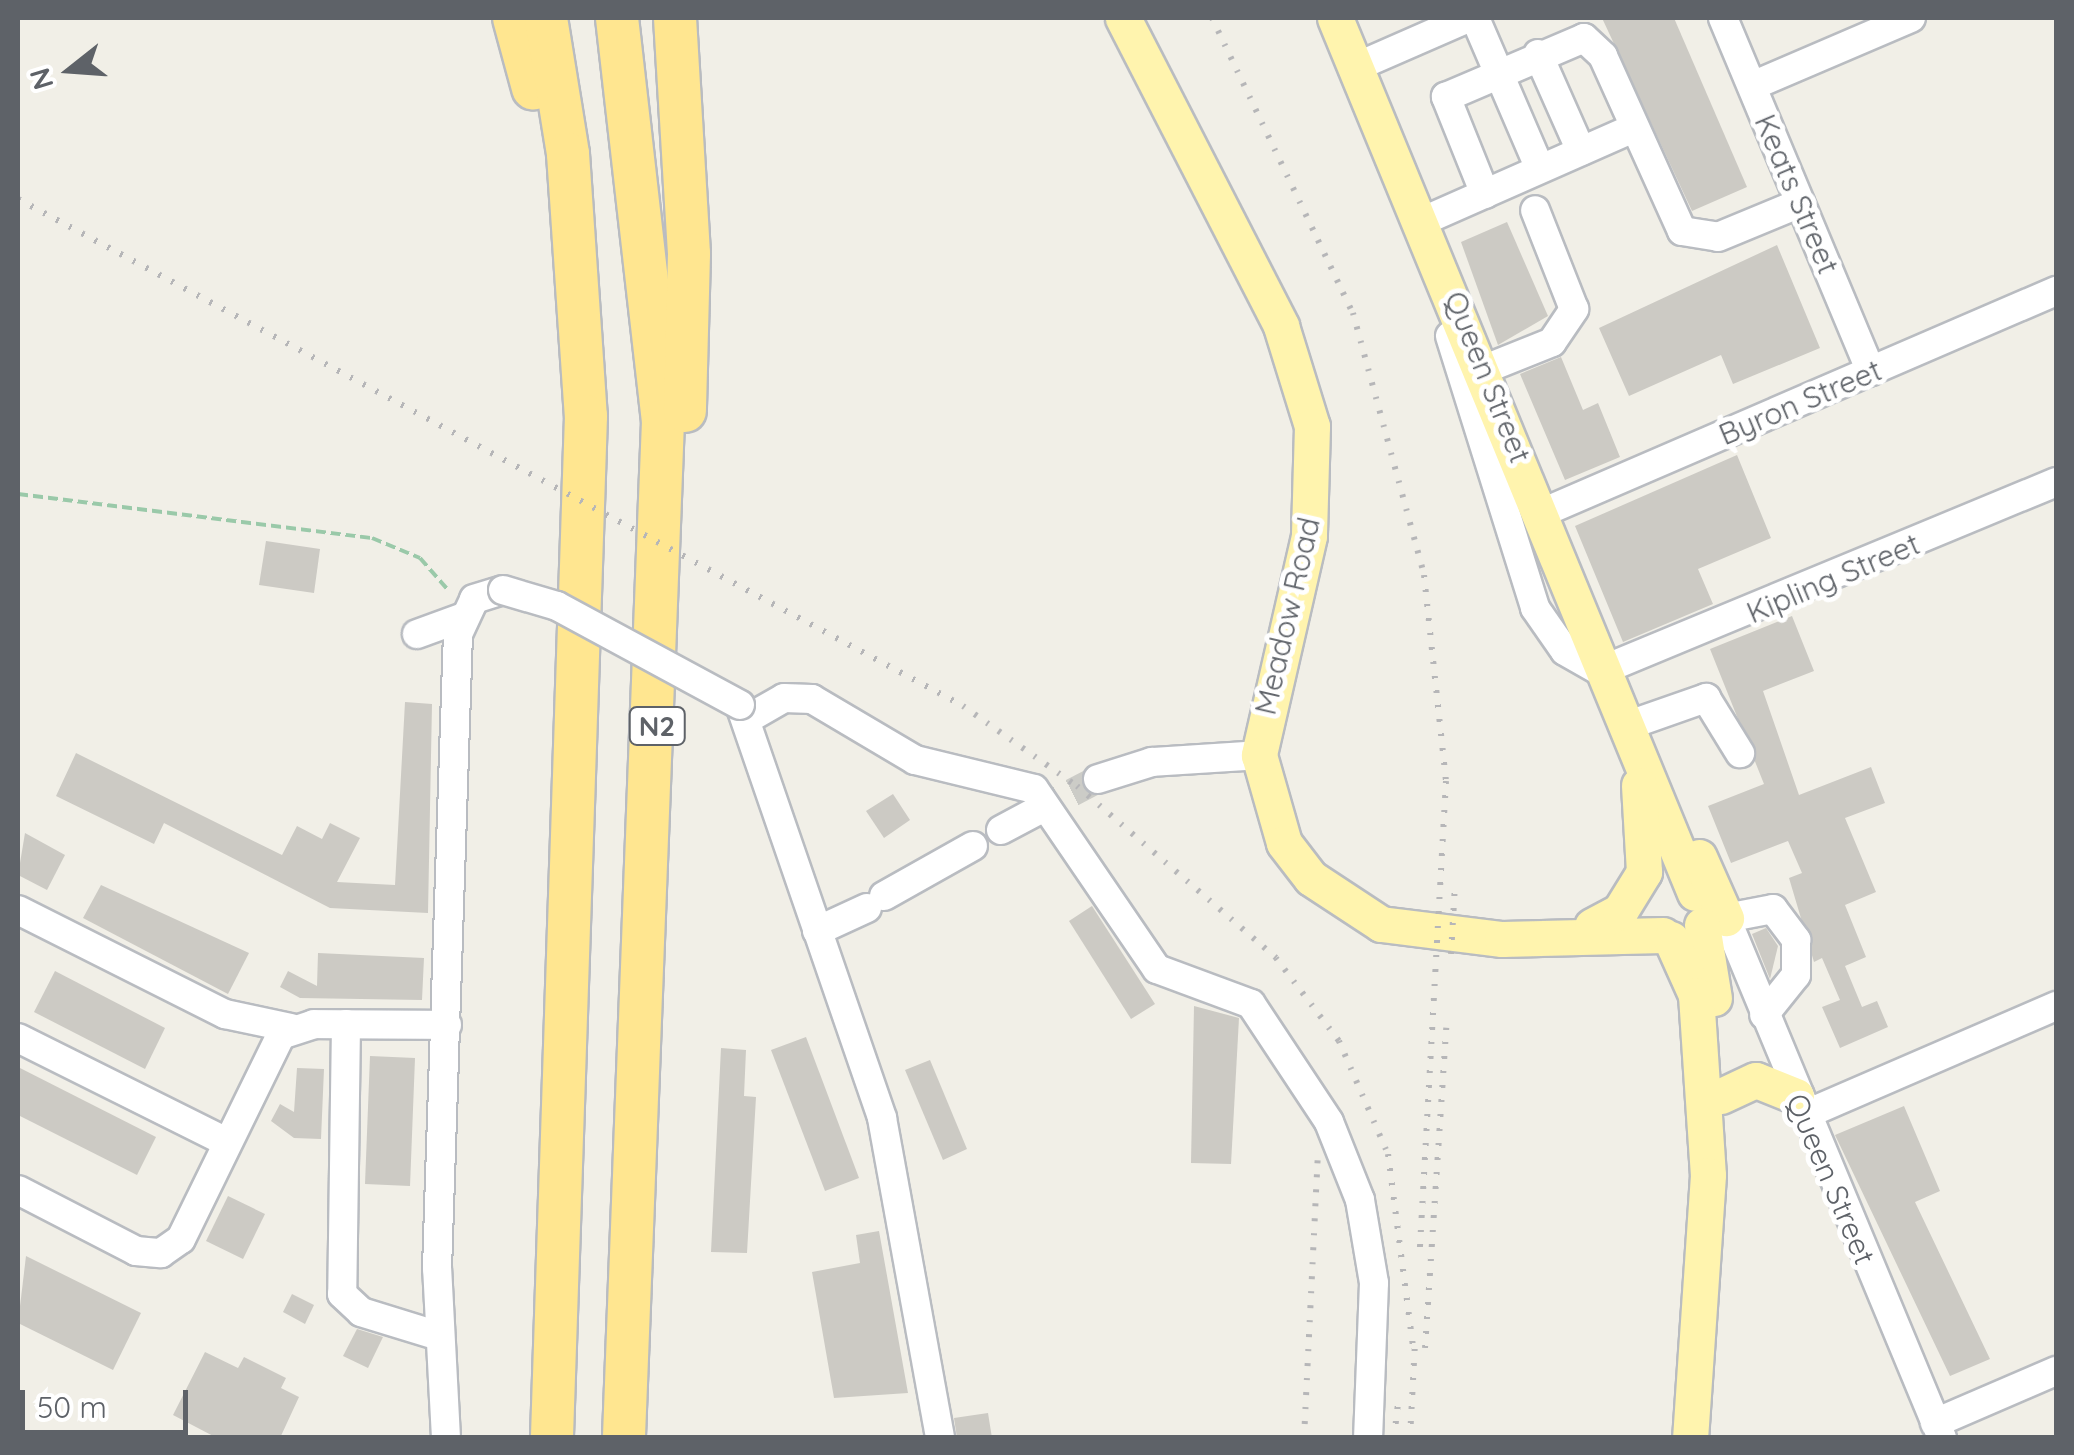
<!DOCTYPE html>
<html>
<head>
<meta charset="utf-8">
<style>
	body { margin:0 }
	#map { position:relative; width:2074px; height:1455px; overflow:hidden; background:#f1efe7; font-family:Quicksand,sans-serif }
	div>[style] { position:absolute }
	[style*='--x'] { left:calc(var(--x)*1px); top:calc(var(--y)*1px); width:calc(var(--w)*1px); rotate:calc(var(--a)*1deg) }
	.building>* { inset:0; background:#cccac4 }
	.minor-tunnel>* { height:28px; margin-top:-14px; transform-origin:0; background:repeating-linear-gradient(90deg,#ccccc7 0 28px,transparent 0 42px) }
	.path>* { height:4px; margin-top:-2px; transform-origin:0; background:repeating-linear-gradient(90deg,#9ac9a9 0 10px,transparent 0 15px) }
	.roads { filter:drop-shadow(2px 0 #b9bcc1) drop-shadow(-2px 0 #b9bcc1) drop-shadow(0 2px #b9bcc1) drop-shadow(0 -2px #b9bcc1) }
	.minor>* { height:28px; margin:-14px; padding:0 14px; transform-origin:14px; border-radius:14px; background:#fff }
	.major>* { height:35px; margin:-17.5px; padding:0 17.5px; transform-origin:17.5px; border-radius:17.5px; background:#fff4ae }
	.highway>* { height:42px; margin:-21px; padding:0 21px; transform-origin:21px; border-radius:21px; background:#ffe690 }
	.rail>* { height:6px; margin-top:-3px; transform-origin:0; background:repeating-linear-gradient(90deg,#b6b6b8 0 2.5px,transparent 0 14.5px) }
	.bridges { filter:drop-shadow(2px 0 #b9bcc1) drop-shadow(-2px 0 #b9bcc1) drop-shadow(0 2px #b9bcc1) drop-shadow(0 -2px #b9bcc1) }
	.minor-bridge>* { height:28px; margin:-14px; padding:0 14px; transform-origin:14px; border-radius:14px; background:#fff }
	span { translate:-50% -50%; white-space:nowrap; text-align:center; line-height:1.15; -webkit-text-stroke:10px #fff; paint-order:stroke }
	.shield-label span { padding:2px 8px; background:#fff; border:2px solid; border-radius:8px; -webkit-text-stroke-width:0 }
	.shield-label { font-size:28px; color:#5e6268; font-weight:700 }
	.street-label { font-size:30px; color:#5e6268 }
	.frame { position:absolute; inset:0; border:20px solid #5e6268; pointer-events:none }
	.north { position:absolute; left:20px; top:20px; width:100px; height:100px; -webkit-text-stroke:8px #fff; paint-order:stroke; rotate:253deg; font-size:28px; font-weight:700; line-height:40px; text-align:center; color:#5e6268 }
	.north::after { content:''; display:block; margin:auto; width:35px; height:45px; background:#5e6268; clip-path:polygon(50% 0,100% 100%,50% 72%,0 100%) }
	.scale { position:absolute; left:20px; top:1390px; width:168px; height:45px; box-sizing:border-box; border:5px solid #5e6268; border-top:0; padding-left:12px; font-size:30px; line-height:35px; white-space:nowrap; color:#5e6268; -webkit-text-stroke:8px #fff; paint-order:stroke }
</style>
</head>
<body>
<div id="map">
	<div class="building">
		<div style="clip-path:polygon(1602px 18px,1674px 18px,1747px 187px,1692px 211px)"></div>
		<div style="clip-path:polygon(1507px 222px,1548px 316px,1498px 345px,1461px 242px)"></div>
		<div style="clip-path:polygon(1777px 245px,1820px 348px,1733px 384px,1721px 355px,1629px 396px,1599px 328px)"></div>
		<div style="clip-path:polygon(1561px 357px,1583px 410px,1598px 403px,1620px 457px,1565px 480px,1520px 374px)"></div>
		<div style="clip-path:polygon(1737px 455px,1771px 538px,1698px 569px,1713px 604px,1623px 642px,1575px 526px)"></div>
		<div style="clip-path:polygon(266px 541px,320px 549px,314px 593px,259px 585px)"></div>
		<div style="clip-path:polygon(1792px 616px,1814px 671px,1763px 691px,1799px 795px,1871px 767px,1885px 803px,1845px 818px,1876px 892px,1845px 905px,1866px 957px,1845px 966px,1862px 1007px,1877px 1001px,1888px 1027px,1840px 1048px,1822px 1007px,1840px 1000px,1822px 958px,1814px 962px,1789px 878px,1802px 873px,1788px 841px,1731px 863px,1708px 806px,1764px 784px,1710px 649px)"></div>
		<div style="clip-path:polygon(405px 702px,432px 704px,428px 913px,330px 908px,164px 823px,154px 844px,56px 796px,76px 753px,282px 855px,297px 826px,322px 839px,330px 823px,360px 838px,337px 882px,395px 885px)"></div>
		<div style="clip-path:polygon(893px 794px,910px 820px,884px 838px,866px 811px)"></div>
		<div style="clip-path:polygon(25px 833px,65px 855px,47px 890px,18px 875px)"></div>
		<div style="clip-path:polygon(101px 885px,249px 953px,228px 994px,83px 918px)"></div>
		<div style="clip-path:polygon(1092px 906px,1155px 1004px,1131px 1019px,1069px 921px)"></div>
		<div style="clip-path:polygon(1766px 928px,1778px 946px,1770px 979px,1752px 934px)"></div>
		<div style="clip-path:polygon(318px 953px,424px 958px,422px 1000px,300px 998px,280px 987px,288px 971px,317px 986px)"></div>
		<div style="clip-path:polygon(55px 971px,165px 1028px,145px 1069px,34px 1012px)"></div>
		<div style="clip-path:polygon(1194px 1006px,1239px 1018px,1231px 1164px,1191px 1163px)"></div>
		<div style="clip-path:polygon(806px 1037px,859px 1178px,825px 1191px,771px 1050px)"></div>
		<div style="clip-path:polygon(721px 1048px,746px 1050px,744px 1096px,756px 1097px,747px 1253px,711px 1252px)"></div>
		<div style="clip-path:polygon(370px 1056px,415px 1058px,410px 1186px,365px 1184px)"></div>
		<div style="clip-path:polygon(930px 1060px,967px 1149px,943px 1160px,905px 1070px)"></div>
		<div style="clip-path:polygon(18px 1067px,156px 1137px,137px 1175px,18px 1115px)"></div>
		<div style="clip-path:polygon(297px 1068px,324px 1069px,321px 1139px,294px 1138px,271px 1121px,280px 1104px,294px 1112px)"></div>
		<div style="clip-path:polygon(1904px 1106px,1940px 1191px,1915px 1202px,1990px 1359px,1950px 1376px,1835px 1135px)"></div>
		<div style="clip-path:polygon(228px 1196px,265px 1214px,243px 1259px,206px 1241px)"></div>
		<div style="clip-path:polygon(879px 1231px,908px 1393px,834px 1398px,812px 1272px,860px 1263px,856px 1235px)"></div>
		<div style="clip-path:polygon(26px 1256px,141px 1313px,113px 1370px,18px 1323px)"></div>
		<div style="clip-path:polygon(292px 1294px,314px 1305px,305px 1324px,283px 1312px)"></div>
		<div style="clip-path:polygon(357px 1329px,383px 1337px,368px 1368px,343px 1356px)"></div>
		<div style="clip-path:polygon(205px 1352px,238px 1368px,244px 1357px,286px 1378px,281px 1388px,299px 1397px,280px 1438px,217px 1438px,173px 1415px)"></div>
		<div style="clip-path:polygon(988px 1413px,992px 1438px,957px 1438px,954px 1418px)"></div>
	</div>
	<div class="minor-tunnel">
		<div style="--x:1035;--y:812;--w:71;--a:-27.6"></div>
	</div>
	<div class="path">
		<div style="--x:18;--y:494;--w:357;--a:7.1"></div>
		<div style="--x:372;--y:538;--w:52;--a:22.6"></div>
		<div style="--x:420;--y:558;--w:44;--a:48.7"></div>
	</div>
	<div class="roads">
		<div class="minor">
			<div style="--x:1475;--y:18;--w:164;--a:66.7"></div>
			<div style="--x:1723;--y:18;--w:383;--a:67.3"></div>
			<div style="--x:1538;--y:54;--w:106;--a:66.1"></div>
			<div style="--x:1356;--y:67;--w:122;--a:-23.6"></div>
			<div style="--x:1752;--y:86;--w:173;--a:-23.2"></div>
			<div style="--x:1485;--y:194;--w:105;--a:-111.9"></div>
			<div style="--x:1446;--y:97;--w:150;--a:-23.1"></div>
			<div style="--x:1584;--y:38;--w:26;--a:43"></div>
			<div style="--x:1603;--y:56;--w:192;--a:65.7"></div>
			<div style="--x:1682;--y:231;--w:36;--a:9"></div>
			<div style="--x:1718;--y:237;--w:89;--a:-22.5"></div>
			<div style="--x:1425;--y:242;--w:21;--a:-95"></div>
			<div style="--x:1423;--y:221;--w:231;--a:-23.8"></div>
			<div style="--x:1450;--y:336;--w:285;--a:72.6"></div>
			<div style="--x:1535;--y:608;--w:52;--a:55.1"></div>
			<div style="--x:1565;--y:651;--w:40;--a:29.7"></div>
			<div style="--x:1600;--y:671;--w:494;--a:-22.5"></div>
			<div style="--x:1485;--y:369;--w:72;--a:-21.9"></div>
			<div style="--x:1552;--y:342;--w:40;--a:-56"></div>
			<div style="--x:1574;--y:309;--w:106;--a:-111.5"></div>
			<div style="--x:1544;--y:512;--w:558;--a:-23.35"></div>
			<div style="--x:417;--y:634;--w:47;--a:-20"></div>
			<div style="--x:740;--y:705;--w:437;--a:71"></div>
			<div style="--x:882;--y:1118;--w:325;--a:79.7"></div>
			<div style="--x:749;--y:718;--w:40;--a:-29.7"></div>
			<div style="--x:784;--y:698;--w:28;--a:2"></div>
			<div style="--x:812;--y:699;--w:120;--a:30.6"></div>
			<div style="--x:915;--y:760;--w:122;--a:13.7"></div>
			<div style="--x:1034;--y:789;--w:218;--a:55.7"></div>
			<div style="--x:1157;--y:969;--w:100;--a:20.4"></div>
			<div style="--x:1251;--y:1004;--w:141;--a:56.5"></div>
			<div style="--x:1329;--y:1122;--w:84;--a:68.3"></div>
			<div style="--x:1360;--y:1200;--w:84;--a:80.4"></div>
			<div style="--x:1374;--y:1283;--w:155;--a:92.2"></div>
			<div style="--x:1629;--y:725;--w:82;--a:-19.3"></div>
			<div style="--x:1706;--y:698;--w:65;--a:58.3"></div>
			<div style="--x:1098;--y:779;--w:57;--a:-17.5"></div>
			<div style="--x:1152;--y:762;--w:107;--a:-3.7"></div>
			<div style="--x:1001;--y:830;--w:38;--a:-28"></div>
			<div style="--x:884;--y:896;--w:102;--a:-29.3"></div>
			<div style="--x:18;--y:910;--w:232;--a:26.7"></div>
			<div style="--x:225;--y:1014;--w:67;--a:12"></div>
			<div style="--x:1726;--y:918;--w:563;--a:67.44"></div>
			<div style="--x:1726;--y:918;--w:48;--a:-10.8"></div>
			<div style="--x:1773;--y:909;--w:39;--a:53"></div>
			<div style="--x:1796;--y:940;--w:35;--a:90"></div>
			<div style="--x:1796;--y:975;--w:51;--a:128.7"></div>
			<div style="--x:817;--y:931;--w:55;--a:-24.7"></div>
			<div style="--x:346;--y:1024;--w:270;--a:90.8"></div>
			<div style="--x:342;--y:1294;--w:26;--a:43"></div>
			<div style="--x:361;--y:1312;--w:82;--a:17.1"></div>
			<div style="--x:18;--y:1038;--w:233;--a:26.5"></div>
			<div style="--x:1804;--y:1115;--w:275;--a:-23.4"></div>
			<div style="--x:18;--y:1190;--w:133;--a:27.3"></div>
			<div style="--x:136;--y:1251;--w:25;--a:5"></div>
			<div style="--x:161;--y:1253;--w:24;--a:-35"></div>
			<div style="--x:181;--y:1239;--w:227;--a:-63.9"></div>
			<div style="--x:281;--y:1035;--w:35;--a:-18"></div>
			<div style="--x:314;--y:1024;--w:133;--a:0.4"></div>
			<div style="--x:1935;--y:1423;--w:132;--a:-23.3"></div>
			<div style="--x:446;--y:1438;--w:169;--a:-93"></div>
			<div style="--x:437;--y:1269;--w:635;--a:-88.11"></div>
			<div style="--x:458;--y:634;--w:38;--a:-65"></div>
			<div style="--x:474;--y:599;--w:30;--a:-17"></div>
		</div>
		<div class="major">
			<div style="--x:1123;--y:18;--w:346;--a:62.8"></div>
			<div style="--x:1281;--y:326;--w:105;--a:72.8"></div>
			<div style="--x:1312;--y:426;--w:110;--a:91.6"></div>
			<div style="--x:1309;--y:536;--w:225;--a:102.9"></div>
			<div style="--x:1259;--y:755;--w:91;--a:74.1"></div>
			<div style="--x:1284;--y:843;--w:44;--a:52.4"></div>
			<div style="--x:1311;--y:878;--w:84;--a:33.3"></div>
			<div style="--x:1381;--y:924;--w:122;--a:7.1"></div>
			<div style="--x:1502;--y:939;--w:161;--a:-1.4"></div>
			<div style="--x:1335;--y:18;--w:946;--a:67.64"></div>
			<div style="--x:1699;--y:857;--w:67;--a:66.1"></div>
			<div style="--x:1702;--y:925;--w:74;--a:80.7"></div>
			<div style="--x:1592;--y:926;--w:32;--a:-28"></div>
			<div style="--x:1620;--y:911;--w:46;--a:-58.4"></div>
			<div style="--x:1644;--y:872;--w:87;--a:-93.3"></div>
			<div style="--x:1671;--y:939;--w:61;--a:65.9"></div>
			<div style="--x:1696;--y:995;--w:180;--a:86.2"></div>
			<div style="--x:1708;--y:1175;--w:264;--a:93.9"></div>
			<div style="--x:1721;--y:1096;--w:38;--a:-25"></div>
			<div style="--x:1756;--y:1080;--w:43;--a:21.8"></div>
		</div>
		<div class="highway">
			<div style="--x:514;--y:18;--w:73;--a:74.8"></div>
			<div style="--x:546;--y:18;--w:138;--a:80.8"></div>
			<div style="--x:568;--y:154;--w:263;--a:86.1"></div>
			<div style="--x:586;--y:416;--w:1023;--a:91.91"></div>
			<div style="--x:617;--y:18;--w:406;--a:83.5"></div>
			<div style="--x:663;--y:421;--w:1018;--a:92.2"></div>
			<div style="--x:675;--y:18;--w:236;--a:86.6"></div>
			<div style="--x:689;--y:254;--w:157;--a:91.5"></div>
		</div>
	</div>
	<div class="rail">
		<div style="--x:1212;--y:18;--w:327;--a:64.5"></div>
		<div style="--x:1353;--y:313;--w:271;--a:74.8"></div>
		<div style="--x:1424;--y:575;--w:207;--a:83.9"></div>
		<div style="--x:1446;--y:781;--w:478;--a:93.2"></div>
		<div style="--x:18;--y:199;--w:1072;--a:28.21"></div>
		<div style="--x:963;--y:706;--w:139;--a:35.1"></div>
		<div style="--x:1077;--y:786;--w:263;--a:40.8"></div>
		<div style="--x:1276;--y:958;--w:104;--a:52.8"></div>
		<div style="--x:1339;--y:1041;--w:123;--a:66.6"></div>
		<div style="--x:1388;--y:1154;--w:202;--a:82.6"></div>
		<div style="--x:1451;--y:954;--w:70;--a:-86.7"></div>
		<div style="--x:1425;--y:1348;--w:321;--a:-86.2"></div>
		<div style="--x:1304;--y:1438;--w:289;--a:-87.2"></div>
		<div style="--x:1394;--y:1438;--w:43;--a:-83.4"></div>
		<div style="--x:1410;--y:1438;--w:95;--a:-87"></div>
	</div>
	<div class="bridges">
		<div class="minor-bridge">
			<div style="--x:503;--y:590;--w:56;--a:16.5"></div>
			<div style="--x:557;--y:606;--w:208;--a:28.4"></div>
		</div>
	</div>
	<div class="shield-label">
		<span style="left:657px;top:726px">N2</span>
	</div>
	<div class="street-label">
		<span style="left:1797px;top:194px;rotate:67deg">Keats Street</span>
		<span style="left:1488px;top:377px;rotate:68deg">Queen Street</span>
		<span style="left:1800px;top:402px;rotate:-23deg">Byron Street</span>
		<span style="left:1833px;top:578px;rotate:-23deg">Kipling Street</span>
		<span style="left:1287px;top:616px;rotate:-77deg">Meadow Road</span>
		<span style="left:1831px;top:1179px;rotate:67deg">Queen Street</span>
	</div>
	<div class="frame"></div>
	<div class="north">N</div>
	<div class="scale">50 m</div>
</div>
</body>
</html>
